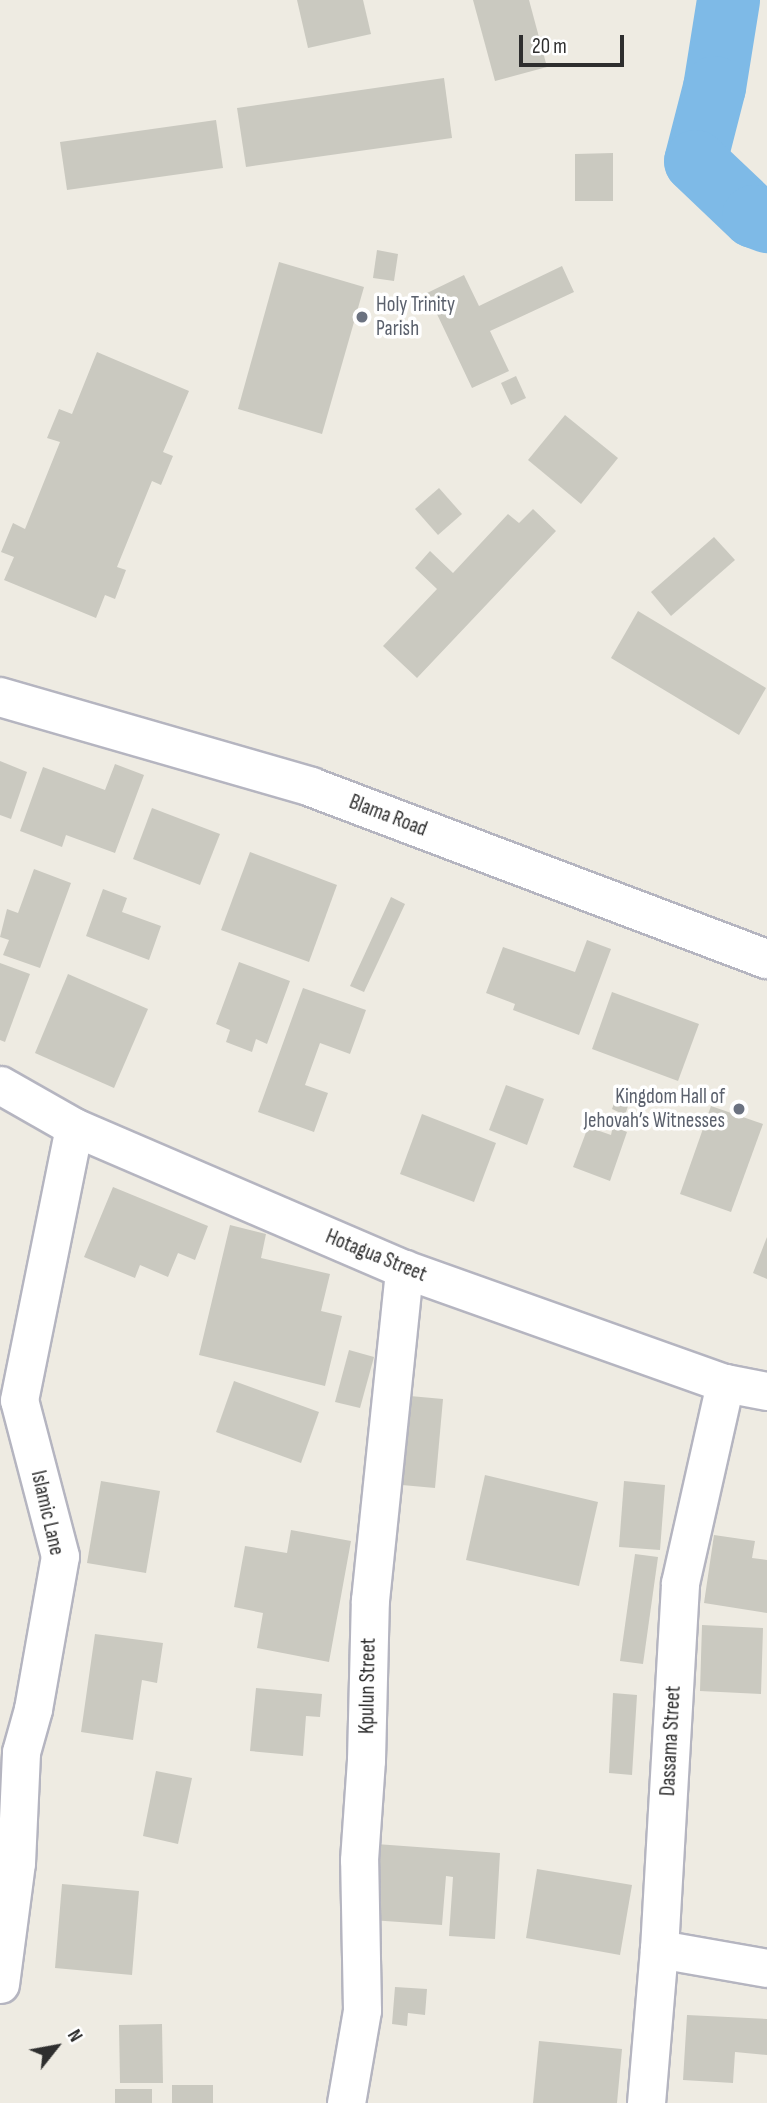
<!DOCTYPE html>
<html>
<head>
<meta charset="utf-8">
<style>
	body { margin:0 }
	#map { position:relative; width:767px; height:2103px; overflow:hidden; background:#eeebe2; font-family:"Sofia Sans Condensed",sans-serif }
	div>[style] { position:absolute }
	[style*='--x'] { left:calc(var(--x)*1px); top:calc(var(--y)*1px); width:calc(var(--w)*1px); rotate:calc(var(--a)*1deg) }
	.river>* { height:63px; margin:-31.5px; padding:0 31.5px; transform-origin:31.5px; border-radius:31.5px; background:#7ebae7 }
	.building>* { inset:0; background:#cac9c0 }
	.roads { filter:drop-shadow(2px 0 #b5b5c0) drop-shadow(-2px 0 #b5b5c0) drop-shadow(0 2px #b5b5c0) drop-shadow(0 -2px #b5b5c0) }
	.minor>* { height:37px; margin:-18.5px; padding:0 18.5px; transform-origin:18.5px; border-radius:18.5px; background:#fff }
	.tertiary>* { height:38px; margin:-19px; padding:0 19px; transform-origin:19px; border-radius:19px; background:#fff }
	.dots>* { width:19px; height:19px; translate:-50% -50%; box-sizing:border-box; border:4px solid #fff; border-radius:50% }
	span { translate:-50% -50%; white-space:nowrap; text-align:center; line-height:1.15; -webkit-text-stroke:7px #fff; paint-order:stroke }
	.worship-label { font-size:21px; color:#5b616d }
	.left { translate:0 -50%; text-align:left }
	.right { translate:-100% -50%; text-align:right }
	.street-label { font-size:21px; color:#2e2e2e }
	.north { position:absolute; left:21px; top:2012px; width:70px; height:70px; -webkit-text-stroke:5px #fff; paint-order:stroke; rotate:59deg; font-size:19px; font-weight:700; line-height:28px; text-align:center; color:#2e2e2e }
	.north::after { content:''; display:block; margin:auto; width:24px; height:32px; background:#2e2e2e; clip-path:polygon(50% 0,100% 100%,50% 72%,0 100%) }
	.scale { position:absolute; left:519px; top:35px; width:105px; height:32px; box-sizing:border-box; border:4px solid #2e2e2e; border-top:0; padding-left:9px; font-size:21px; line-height:24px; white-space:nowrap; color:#2e2e2e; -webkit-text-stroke:5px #fff; paint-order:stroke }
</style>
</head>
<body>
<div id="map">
	<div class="river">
		<div style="--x:728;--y:0;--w:88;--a:99.1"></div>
		<div style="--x:714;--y:87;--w:76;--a:104.4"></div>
		<div style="--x:695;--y:161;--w:80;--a:43.5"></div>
		<div style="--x:753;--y:216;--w:15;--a:20"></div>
	</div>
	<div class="building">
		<div style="clip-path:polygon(297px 0,363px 0,371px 34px,308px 48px)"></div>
		<div style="clip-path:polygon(473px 0,529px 0,547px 67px,495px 81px)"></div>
		<div style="clip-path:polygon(444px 78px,452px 138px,246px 167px,237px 108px)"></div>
		<div style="clip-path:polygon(216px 120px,223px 168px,67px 190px,60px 142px)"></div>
		<div style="clip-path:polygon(613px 153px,613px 201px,575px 201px,575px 154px)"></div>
		<div style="clip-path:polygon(377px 250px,398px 254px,394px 281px,373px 278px)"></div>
		<div style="clip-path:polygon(279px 262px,364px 287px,322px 434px,238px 409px)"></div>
		<div style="clip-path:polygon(562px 266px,574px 292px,490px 331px,509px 371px,472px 388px,427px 293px,464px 275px,479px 306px)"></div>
		<div style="clip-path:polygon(97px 352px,189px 391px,163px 452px,173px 456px,161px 485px,152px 481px,117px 567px,126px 570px,115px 599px,105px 595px,96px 618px,4px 580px,14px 557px,1px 552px,13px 523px,25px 529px,60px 442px,47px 438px,59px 409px,72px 414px)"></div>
		<div style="clip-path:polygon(516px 376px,526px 398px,511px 405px,501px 383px)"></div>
		<div style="clip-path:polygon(565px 415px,618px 458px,581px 504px,528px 460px)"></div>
		<div style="clip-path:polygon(439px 488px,462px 514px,438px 535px,415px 509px)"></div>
		<div style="clip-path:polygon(533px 509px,556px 531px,417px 678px,383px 646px,437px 589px,415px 568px,430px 551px,453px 573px,508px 514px,519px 523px)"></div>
		<div style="clip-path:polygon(714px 537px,735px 560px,671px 616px,651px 592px)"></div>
		<div style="clip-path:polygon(638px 611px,766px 688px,739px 735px,611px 658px)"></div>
		<div style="clip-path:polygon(0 761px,27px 772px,11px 819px,0 815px)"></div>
		<div style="clip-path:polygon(115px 764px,144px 775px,115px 853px,66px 835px,62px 847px,20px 831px,43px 767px,105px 790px)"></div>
		<div style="clip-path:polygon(152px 808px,220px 834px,200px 885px,133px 859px)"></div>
		<div style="clip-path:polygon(250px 852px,337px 885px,309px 962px,221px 930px)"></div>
		<div style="clip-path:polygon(34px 869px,71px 883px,40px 968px,3px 955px,9px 940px,0 937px,7px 909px,18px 913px)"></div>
		<div style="clip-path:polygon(103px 889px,127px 898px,122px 912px,161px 926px,149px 960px,86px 936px)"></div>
		<div style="clip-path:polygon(391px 897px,405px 904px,364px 992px,350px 986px)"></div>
		<div style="clip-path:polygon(587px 940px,611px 949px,579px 1035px,513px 1010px,515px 1004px,486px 993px,503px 947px,575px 972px)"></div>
		<div style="clip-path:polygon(239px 962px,290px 981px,267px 1044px,256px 1039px,252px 1052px,226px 1042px,230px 1030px,216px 1024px)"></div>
		<div style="clip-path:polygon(0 963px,30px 974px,5px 1042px,0 1040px)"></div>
		<div style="clip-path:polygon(68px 974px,148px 1009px,114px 1088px,35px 1053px)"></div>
		<div style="clip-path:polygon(303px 988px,366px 1010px,350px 1054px,320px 1043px,305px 1085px,328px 1093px,314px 1132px,258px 1112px)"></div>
		<div style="clip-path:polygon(612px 992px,699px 1024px,678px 1081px,592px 1049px)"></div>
		<div style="clip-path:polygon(506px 1085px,544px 1099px,527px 1145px,489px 1130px)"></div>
		<div style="clip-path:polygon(616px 1098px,629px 1103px,625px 1115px,612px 1109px)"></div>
		<div style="clip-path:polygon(711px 1106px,763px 1124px,731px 1212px,680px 1194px)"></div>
		<div style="clip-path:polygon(422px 1114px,496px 1143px,474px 1202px,400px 1174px)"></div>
		<div style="clip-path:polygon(613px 1126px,627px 1132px,610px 1181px,573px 1167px,588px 1127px,611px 1135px)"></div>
		<div style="clip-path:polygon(113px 1187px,208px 1226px,195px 1260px,178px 1253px,168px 1277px,140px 1265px,135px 1278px,84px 1257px)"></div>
		<div style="clip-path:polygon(230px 1225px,266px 1234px,261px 1258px,330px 1274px,321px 1311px,342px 1316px,325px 1386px,199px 1355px)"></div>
		<div style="clip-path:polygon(767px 1237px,767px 1279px,753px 1273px)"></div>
		<div style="clip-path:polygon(349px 1350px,374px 1357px,360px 1408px,335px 1402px)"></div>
		<div style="clip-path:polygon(234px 1381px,319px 1412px,301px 1463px,216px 1432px)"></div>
		<div style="clip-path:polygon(410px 1396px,443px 1399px,435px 1488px,402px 1485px)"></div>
		<div style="clip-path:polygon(485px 1475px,598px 1502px,579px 1586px,466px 1560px)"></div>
		<div style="clip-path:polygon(101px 1481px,160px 1491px,146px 1573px,87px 1563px)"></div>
		<div style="clip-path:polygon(624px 1481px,665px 1485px,660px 1550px,619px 1547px)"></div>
		<div style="clip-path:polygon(291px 1530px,351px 1541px,329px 1662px,257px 1648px,263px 1613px,234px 1607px,245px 1546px,287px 1553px)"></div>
		<div style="clip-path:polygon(714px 1535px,755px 1541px,752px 1558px,767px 1560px,767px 1613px,704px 1603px)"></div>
		<div style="clip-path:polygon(635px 1554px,658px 1557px,643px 1664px,620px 1661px)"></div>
		<div style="clip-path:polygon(702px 1625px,763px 1628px,761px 1694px,700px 1691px)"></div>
		<div style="clip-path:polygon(95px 1634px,163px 1643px,157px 1683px,142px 1680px,133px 1740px,81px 1732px)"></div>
		<div style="clip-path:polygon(256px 1688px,322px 1694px,320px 1717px,306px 1716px,303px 1756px,250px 1751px)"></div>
		<div style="clip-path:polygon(613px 1693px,637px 1695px,632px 1775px,609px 1773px)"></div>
		<div style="clip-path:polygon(156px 1771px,192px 1778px,178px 1844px,143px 1836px)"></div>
		<div style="clip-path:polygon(376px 1844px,500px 1853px,495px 1939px,449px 1936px,453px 1877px,446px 1876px,442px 1925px,371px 1920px)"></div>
		<div style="clip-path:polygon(537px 1869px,632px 1885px,620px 1955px,526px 1938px)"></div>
		<div style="clip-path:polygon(62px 1884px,139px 1891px,132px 1975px,55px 1968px)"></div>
		<div style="clip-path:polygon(395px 1987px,427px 1989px,425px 2015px,408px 2013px,407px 2026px,392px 2024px)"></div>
		<div style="clip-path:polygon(687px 2015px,767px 2019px,767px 2055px,735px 2052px,733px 2083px,683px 2080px)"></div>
		<div style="clip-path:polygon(162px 2024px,163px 2083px,120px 2083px,119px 2025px)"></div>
		<div style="clip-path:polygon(539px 2041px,622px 2049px,617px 2103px,533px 2103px)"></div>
		<div style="clip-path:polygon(172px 2085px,213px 2085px,213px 2103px,172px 2103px)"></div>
		<div style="clip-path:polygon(115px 2089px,152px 2089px,152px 2103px,115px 2103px)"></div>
	</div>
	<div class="roads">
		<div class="minor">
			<div style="--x:0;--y:1085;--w:85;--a:29.6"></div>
			<div style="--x:74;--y:1127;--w:359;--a:23.3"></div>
			<div style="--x:404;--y:1269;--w:341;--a:19.6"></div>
			<div style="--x:725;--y:1383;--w:43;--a:10.8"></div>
			<div style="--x:659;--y:1949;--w:110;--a:10"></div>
			<div style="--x:0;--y:1984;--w:122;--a:-82.5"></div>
			<div style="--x:16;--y:1863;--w:111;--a:-87.4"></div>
			<div style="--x:21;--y:1752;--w:45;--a:-74.4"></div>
			<div style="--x:33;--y:1709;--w:155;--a:-80"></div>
			<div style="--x:60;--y:1556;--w:161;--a:-104.7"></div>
			<div style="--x:19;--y:1400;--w:278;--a:-78.6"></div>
			<div style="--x:346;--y:2103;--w:94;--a:-80.2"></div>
			<div style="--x:362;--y:2010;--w:150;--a:-91.1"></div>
			<div style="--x:359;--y:1860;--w:100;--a:-86"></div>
			<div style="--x:366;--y:1760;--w:160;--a:-88.6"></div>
			<div style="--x:370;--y:1600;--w:333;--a:-84.1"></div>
			<div style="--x:646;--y:2103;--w:155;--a:-85.2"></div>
			<div style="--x:659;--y:1949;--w:367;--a:-86.7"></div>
			<div style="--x:680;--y:1583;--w:205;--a:-77.3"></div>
		</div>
		<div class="tertiary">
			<div style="--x:0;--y:697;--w:324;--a:16.1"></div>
			<div style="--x:311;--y:787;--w:487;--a:20.7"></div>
		</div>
	</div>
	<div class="dots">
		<div style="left:362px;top:317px;background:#6b7280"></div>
		<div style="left:739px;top:1109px;background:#6b7280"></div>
	</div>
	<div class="worship-label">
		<span class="left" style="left:376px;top:317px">Holy Trinity<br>Parish</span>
		<span class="right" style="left:725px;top:1109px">Kingdom Hall of<br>Jehovah’s Witnesses</span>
	</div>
	<div class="street-label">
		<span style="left:388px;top:816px;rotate:21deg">Blama Road</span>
		<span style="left:376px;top:1256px;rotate:22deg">Hotagua Street</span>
		<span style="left:47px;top:1513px;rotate:77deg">Islamic Lane</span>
		<span style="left:368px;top:1686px;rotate:-89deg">Kpulun Street</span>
		<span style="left:671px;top:1741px;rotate:-87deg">Dassama Street</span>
	</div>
	<div class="north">N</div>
	<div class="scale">20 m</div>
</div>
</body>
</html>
